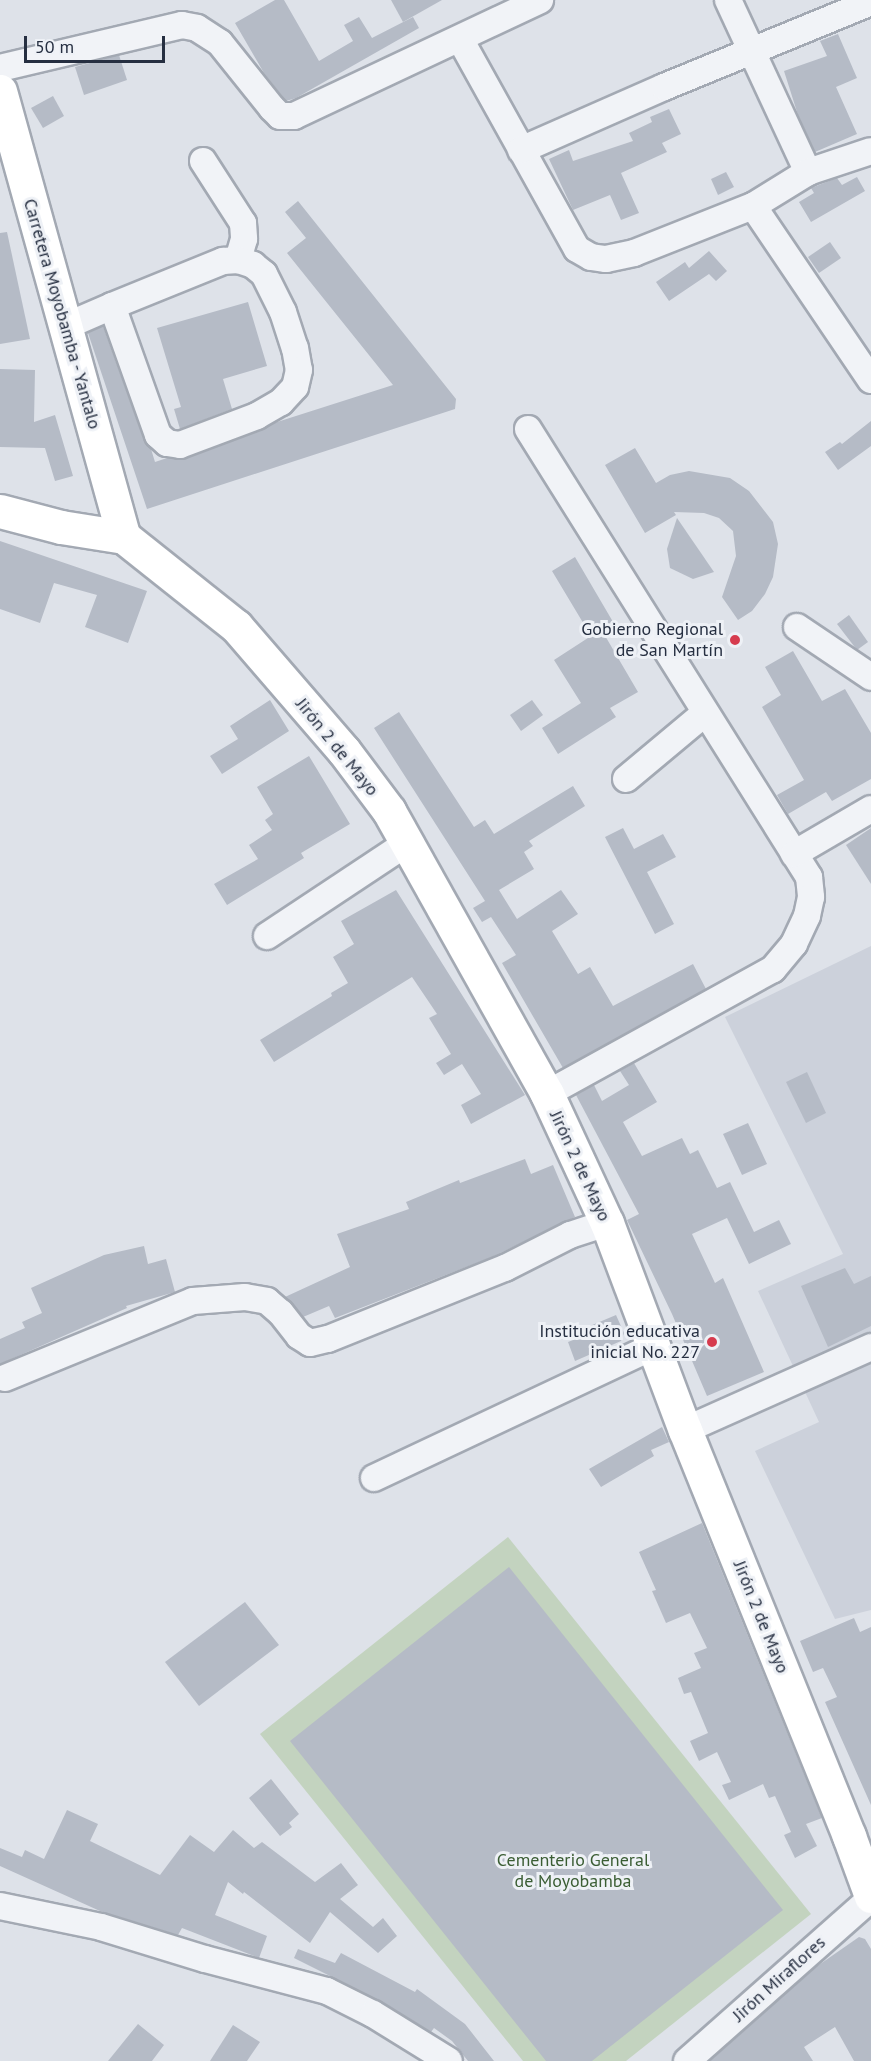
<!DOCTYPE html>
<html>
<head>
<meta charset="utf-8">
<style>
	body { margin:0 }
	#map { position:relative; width:871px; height:2061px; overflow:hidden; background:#dee2e9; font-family:"PT Sans",sans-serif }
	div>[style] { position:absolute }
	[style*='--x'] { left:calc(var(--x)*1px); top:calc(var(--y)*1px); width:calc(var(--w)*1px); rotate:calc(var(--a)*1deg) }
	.built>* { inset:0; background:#ccd1db }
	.green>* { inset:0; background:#c3d3bf }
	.building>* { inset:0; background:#b5bbc6 }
	.roads { filter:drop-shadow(2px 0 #a3a9b3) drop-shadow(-2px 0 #a3a9b3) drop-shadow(0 2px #a3a9b3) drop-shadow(0 -2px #a3a9b3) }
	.minor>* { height:26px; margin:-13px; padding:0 13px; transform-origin:13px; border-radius:13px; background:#f1f3f7 }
	.major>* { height:33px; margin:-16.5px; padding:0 16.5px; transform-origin:16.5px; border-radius:16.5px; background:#fff }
	.dots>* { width:16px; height:16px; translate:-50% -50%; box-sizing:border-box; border:3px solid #eef1f6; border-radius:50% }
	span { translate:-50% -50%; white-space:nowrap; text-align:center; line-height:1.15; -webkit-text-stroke:6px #eef1f6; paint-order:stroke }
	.street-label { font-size:18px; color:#262f41 }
	.poi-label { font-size:18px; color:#262f41 }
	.right { translate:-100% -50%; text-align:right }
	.park-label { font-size:18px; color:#3a5d33 }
	.scale { position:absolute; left:24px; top:36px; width:141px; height:27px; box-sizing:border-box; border:3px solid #262f41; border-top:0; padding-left:8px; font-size:18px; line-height:21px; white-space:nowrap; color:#262f41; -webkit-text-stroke:4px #eef1f6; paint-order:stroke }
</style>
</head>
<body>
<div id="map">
	<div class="built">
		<div style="clip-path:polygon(871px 946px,871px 1610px,835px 1619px,755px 1451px,819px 1422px,758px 1291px,843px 1254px,725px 1017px)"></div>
	</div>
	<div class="green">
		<div style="clip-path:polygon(508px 1537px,811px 1914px,626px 2061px,523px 2061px,260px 1734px)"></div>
	</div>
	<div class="building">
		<div style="clip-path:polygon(275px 0,284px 0,319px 61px,353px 41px,344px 25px,359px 17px,372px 38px,413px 17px,419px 28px,296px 98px,286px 101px,264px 73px,235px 23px)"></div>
		<div style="clip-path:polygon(391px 0,442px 0,403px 22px)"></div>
		<div style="clip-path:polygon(838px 34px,857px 78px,836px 87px,857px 134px,815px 152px,798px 115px,784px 71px,827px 56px,820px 41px)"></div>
		<div style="clip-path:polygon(119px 55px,127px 80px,84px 95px,75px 67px)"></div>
		<div style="clip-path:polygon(53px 96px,64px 116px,43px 128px,31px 108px)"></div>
		<div style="clip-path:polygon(669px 109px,681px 134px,662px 143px,667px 152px,621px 173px,639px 213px,621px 220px,610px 195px,573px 210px,549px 159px,569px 150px,573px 161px,633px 141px,629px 133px,652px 122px,650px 117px)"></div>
		<div style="clip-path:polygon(726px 172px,734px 187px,718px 195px,711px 179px)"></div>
		<div style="clip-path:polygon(857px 177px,865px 191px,811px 222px,799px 202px,814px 193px,811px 188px,837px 178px,842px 185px)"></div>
		<div style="clip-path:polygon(298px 201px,456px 399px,455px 409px,147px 509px,88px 333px,103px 326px,144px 440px,151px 449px,155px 462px,167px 458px,185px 459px,274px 423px,393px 385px,287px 253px,306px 238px,285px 212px)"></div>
		<div style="clip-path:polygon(7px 232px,30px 339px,0 344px,0 233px)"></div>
		<div style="clip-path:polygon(830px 242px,841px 258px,819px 273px,808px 257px)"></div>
		<div style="clip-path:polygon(709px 251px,727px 271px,716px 281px,709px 274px,669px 301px,656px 282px,685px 262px,689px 268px)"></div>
		<div style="clip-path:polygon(248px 302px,267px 366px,223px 379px,232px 409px,180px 429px,174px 409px,181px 407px,157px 328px)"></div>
		<div style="clip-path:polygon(0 369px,35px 370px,34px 422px,55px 415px,73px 476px,55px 481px,45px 448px,0 447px)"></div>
		<div style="clip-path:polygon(871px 421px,871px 446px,838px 470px,825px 452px,840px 442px,842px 444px)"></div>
		<div style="clip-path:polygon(635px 448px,656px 483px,670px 475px,689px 471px,730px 478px,749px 491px,773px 522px,778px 544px,773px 577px,765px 594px,752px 611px,738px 620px,722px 597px,736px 556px,733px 531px,719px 518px,704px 513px,674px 512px,676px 515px,645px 533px,605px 465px)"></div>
		<div style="clip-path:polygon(677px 518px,714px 572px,693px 579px,670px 568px,667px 549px)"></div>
		<div style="clip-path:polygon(0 541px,147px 591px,128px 643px,85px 627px,97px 595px,54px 583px,40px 623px,0 609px)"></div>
		<div style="clip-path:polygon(575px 557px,616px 627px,604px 634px,638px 692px,610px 708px,616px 717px,558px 754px,542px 728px,581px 703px,554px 660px,591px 636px,552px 571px)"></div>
		<div style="clip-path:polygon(849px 615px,868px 642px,857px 650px,837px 624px)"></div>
		<div style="clip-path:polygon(793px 651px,822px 701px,845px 689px,871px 733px,871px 779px,832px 801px,826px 792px,788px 814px,777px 795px,804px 780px,762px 707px,781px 695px,765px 667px)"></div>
		<div style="clip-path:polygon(270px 700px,289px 731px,222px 774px,210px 756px,238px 739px,230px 726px)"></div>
		<div style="clip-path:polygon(532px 700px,543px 715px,521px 731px,510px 715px)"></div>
		<div style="clip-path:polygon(399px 712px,474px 827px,485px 820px,494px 834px,573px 786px,585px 806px,529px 841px,533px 846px,524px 852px,534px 869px,499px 890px,517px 919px,561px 890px,578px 914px,552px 931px,578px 974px,590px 967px,613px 1006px,693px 964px,706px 989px,563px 1068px,502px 963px,516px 955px,491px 917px,482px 922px,473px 908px,485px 901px,374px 728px)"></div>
		<div style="clip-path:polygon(309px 756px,350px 824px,301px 853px,304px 858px,227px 905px,214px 884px,258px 859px,249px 845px,272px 830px,265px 820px,273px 814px,257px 787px)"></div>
		<div style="clip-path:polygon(623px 828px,634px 849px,663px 834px,676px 857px,647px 872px,674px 924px,655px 934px,605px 837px)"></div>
		<div style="clip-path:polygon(871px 828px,871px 884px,846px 845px)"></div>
		<div style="clip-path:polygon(396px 890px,525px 1095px,471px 1124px,461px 1105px,481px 1094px,462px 1064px,444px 1075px,436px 1063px,451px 1054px,429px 1018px,437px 1014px,412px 977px,274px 1062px,260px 1040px,332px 996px,331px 993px,348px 983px,333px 957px,354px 944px,341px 921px)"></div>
		<div style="clip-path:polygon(634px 1063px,657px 1102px,623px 1122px,642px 1156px,682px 1138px,690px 1154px,698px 1150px,717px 1188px,730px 1182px,754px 1232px,779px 1220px,791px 1244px,749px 1264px,727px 1218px,692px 1234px,715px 1283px,723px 1278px,764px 1372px,707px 1396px,672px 1314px,627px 1220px,639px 1214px,576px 1095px,594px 1085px,602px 1101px,629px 1085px,620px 1071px)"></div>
		<div style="clip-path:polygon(807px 1072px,826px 1113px,806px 1123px,786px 1082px)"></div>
		<div style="clip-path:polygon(748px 1123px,767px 1164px,742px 1175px,723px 1134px)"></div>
		<div style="clip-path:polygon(525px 1159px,531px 1174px,553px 1165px,575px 1217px,492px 1257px,335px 1318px,329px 1306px,303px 1317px,285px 1297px,350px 1267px,337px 1234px,409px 1209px,406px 1202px,459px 1180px,460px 1183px)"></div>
		<div style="clip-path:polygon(144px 1246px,148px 1264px,166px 1259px,175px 1292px,126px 1306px,127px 1308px,0 1364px,0 1339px,25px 1328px,22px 1322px,42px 1313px,31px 1288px,104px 1255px)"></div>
		<div style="clip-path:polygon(845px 1268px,854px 1284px,871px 1276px,871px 1326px,828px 1347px,801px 1286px)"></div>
		<div style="clip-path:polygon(616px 1315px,624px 1333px,621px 1341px,575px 1361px,568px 1342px,581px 1337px,578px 1331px)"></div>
		<div style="clip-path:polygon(662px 1427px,669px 1442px,651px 1450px,654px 1456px,601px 1487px,589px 1469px)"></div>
		<div style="clip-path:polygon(702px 1523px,822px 1818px,806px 1824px,817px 1846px,795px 1858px,784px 1835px,791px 1832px,775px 1796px,769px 1798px,763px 1784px,729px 1800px,722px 1785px,731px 1782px,717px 1752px,699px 1761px,690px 1741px,708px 1733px,691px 1692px,684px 1694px,678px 1678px,701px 1668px,694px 1653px,707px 1648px,690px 1613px,666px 1623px,652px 1591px,656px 1590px,639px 1552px)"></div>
		<div style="clip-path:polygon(509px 1567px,783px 1910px,592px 2061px,546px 2061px,290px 1741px)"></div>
		<div style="clip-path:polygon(245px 1602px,279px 1645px,199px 1706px,165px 1662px)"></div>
		<div style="clip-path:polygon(854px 1618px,860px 1632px,871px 1627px,871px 1805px,825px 1702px,837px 1697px,823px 1668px,813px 1672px,800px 1641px)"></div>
		<div style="clip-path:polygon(271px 1779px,299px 1814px,289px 1823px,292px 1827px,280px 1836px,249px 1798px)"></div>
		<div style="clip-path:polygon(67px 1810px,98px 1824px,90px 1841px,160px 1875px,190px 1835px,214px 1852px,233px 1830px,254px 1848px,262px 1842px,315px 1882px,341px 1863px,358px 1885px,340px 1899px,373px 1927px,383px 1918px,397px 1936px,378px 1953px,330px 1912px,310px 1943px,244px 1892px,243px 1894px,228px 1882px,215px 1915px,267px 1936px,259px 1958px,182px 1928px,178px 1935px,100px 1911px,0 1866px,0 1848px,22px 1857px,25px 1850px,44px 1859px)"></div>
		<div style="clip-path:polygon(859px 1937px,865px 1939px,871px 1949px,871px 2061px,854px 2061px,835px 2027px,804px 2047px,813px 2061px,710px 2061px,813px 1969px)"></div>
		<div style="clip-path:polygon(298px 1949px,335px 1963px,341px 1953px,415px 1992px,417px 1989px,465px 2024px,494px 2061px,468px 2061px,452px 2041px,434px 2028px,431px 2032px,380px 2001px,294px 1958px)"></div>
		<div style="clip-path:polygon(138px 2024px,164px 2045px,152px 2061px,108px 2061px)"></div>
		<div style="clip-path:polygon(233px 2025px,260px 2042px,247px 2061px,210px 2061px)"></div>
	</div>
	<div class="roads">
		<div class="minor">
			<div style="--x:728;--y:0;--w:190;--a:65.1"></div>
			<div style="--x:460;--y:39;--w:240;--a:60.9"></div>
			<div style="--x:577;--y:249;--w:16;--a:30"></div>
			<div style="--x:591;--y:257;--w:15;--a:8"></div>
			<div style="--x:606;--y:259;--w:29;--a:-12"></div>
			<div style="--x:634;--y:253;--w:128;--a:-21.6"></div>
			<div style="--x:753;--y:206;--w:65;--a:-31.7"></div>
			<div style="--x:808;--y:172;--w:66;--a:-18.4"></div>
			<div style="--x:0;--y:68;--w:187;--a:-13.3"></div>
			<div style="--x:182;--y:25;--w:15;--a:11"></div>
			<div style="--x:197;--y:28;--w:27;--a:33"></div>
			<div style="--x:220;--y:43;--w:83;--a:51.3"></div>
			<div style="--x:272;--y:108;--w:11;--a:45"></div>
			<div style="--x:280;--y:116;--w:14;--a:0"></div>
			<div style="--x:294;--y:116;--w:272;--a:-25.2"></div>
			<div style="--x:521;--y:150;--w:156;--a:-23.8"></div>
			<div style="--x:664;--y:87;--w:224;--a:-22.3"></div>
			<div style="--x:203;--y:161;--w:74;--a:57.2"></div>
			<div style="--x:243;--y:223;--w:16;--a:86"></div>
			<div style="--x:244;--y:239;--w:22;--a:106"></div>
			<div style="--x:753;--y:206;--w:210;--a:55.9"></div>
			<div style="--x:66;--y:326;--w:50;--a:-23.5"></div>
			<div style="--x:112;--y:306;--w:120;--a:-22.1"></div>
			<div style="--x:223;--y:261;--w:15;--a:-4"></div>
			<div style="--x:238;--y:260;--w:16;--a:18"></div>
			<div style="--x:253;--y:265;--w:14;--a:39"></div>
			<div style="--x:264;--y:274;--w:42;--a:63.4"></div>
			<div style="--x:283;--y:312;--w:38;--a:72"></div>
			<div style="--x:295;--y:348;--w:22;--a:80"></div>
			<div style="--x:299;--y:370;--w:17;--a:103"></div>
			<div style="--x:295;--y:387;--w:21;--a:133"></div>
			<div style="--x:281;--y:402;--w:28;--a:150"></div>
			<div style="--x:257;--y:416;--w:82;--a:159.4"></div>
			<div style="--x:180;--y:445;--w:13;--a:-171"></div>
			<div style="--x:167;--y:443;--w:12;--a:-138"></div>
			<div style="--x:158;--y:435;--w:137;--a:-109.6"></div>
			<div style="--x:528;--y:429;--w:529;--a:57.9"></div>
			<div style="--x:809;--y:877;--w:20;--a:84"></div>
			<div style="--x:811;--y:897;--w:19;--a:102"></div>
			<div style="--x:807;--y:916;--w:31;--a:115"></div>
			<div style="--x:794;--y:944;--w:33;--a:130"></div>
			<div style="--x:773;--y:969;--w:258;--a:151.1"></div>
			<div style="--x:797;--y:627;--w:89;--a:34"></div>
			<div style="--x:626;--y:779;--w:103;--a:-39.9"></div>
			<div style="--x:794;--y:854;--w:89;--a:-30.3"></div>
			<div style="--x:267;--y:936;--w:168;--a:-33.6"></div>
			<div style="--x:5;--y:1378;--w:203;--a:-22.3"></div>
			<div style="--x:193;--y:1301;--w:52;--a:-4.4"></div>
			<div style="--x:245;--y:1297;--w:22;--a:10"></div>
			<div style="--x:267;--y:1301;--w:18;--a:41"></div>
			<div style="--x:281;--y:1313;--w:29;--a:52"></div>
			<div style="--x:299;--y:1336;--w:13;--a:32"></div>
			<div style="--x:310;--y:1343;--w:18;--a:-13"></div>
			<div style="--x:328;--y:1339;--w:191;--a:-21.9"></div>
			<div style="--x:505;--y:1268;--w:73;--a:-26.9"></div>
			<div style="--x:570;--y:1235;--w:39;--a:-18"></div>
			<div style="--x:685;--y:1430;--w:204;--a:-24"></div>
			<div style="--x:374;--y:1478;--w:308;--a:-25.2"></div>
			<div style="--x:0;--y:1906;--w:103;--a:11.7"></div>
			<div style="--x:101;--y:1927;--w:109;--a:17.1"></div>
			<div style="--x:205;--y:1959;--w:126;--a:14.7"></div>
			<div style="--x:327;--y:1991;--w:51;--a:26.6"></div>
			<div style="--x:373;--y:2014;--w:89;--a:31.7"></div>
			<div style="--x:687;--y:2061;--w:246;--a:-41.5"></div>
		</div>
		<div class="major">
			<div style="--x:0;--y:91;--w:463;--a:74.5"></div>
			<div style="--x:0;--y:511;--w:63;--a:14.7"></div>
			<div style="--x:61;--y:527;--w:64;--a:9"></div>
			<div style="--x:124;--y:537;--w:143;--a:38.5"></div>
			<div style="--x:236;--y:626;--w:165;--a:49.2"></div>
			<div style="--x:344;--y:751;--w:75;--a:53.1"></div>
			<div style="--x:389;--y:811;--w:324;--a:60.8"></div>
			<div style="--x:547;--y:1094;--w:142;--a:65.1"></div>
			<div style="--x:607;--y:1223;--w:221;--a:69.4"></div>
			<div style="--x:685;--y:1430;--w:438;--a:68"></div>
			<div style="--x:849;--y:1836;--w:64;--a:69.9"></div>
		</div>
	</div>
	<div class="dots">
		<div style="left:735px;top:640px;background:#d63b4e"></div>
		<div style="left:712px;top:1342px;background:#d63b4e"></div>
	</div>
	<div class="street-label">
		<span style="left:62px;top:314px;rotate:74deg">Carretera Moyobamba - Yantalo</span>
		<span style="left:337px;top:747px;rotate:51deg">Jirón 2 de Mayo</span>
		<span style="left:580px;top:1166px;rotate:65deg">Jirón 2 de Mayo</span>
		<span style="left:761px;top:1617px;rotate:68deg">Jirón 2 de Mayo</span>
		<span style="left:779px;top:1979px;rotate:-42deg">Jirón Miraflores</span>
	</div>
	<div class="poi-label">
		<span class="right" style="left:723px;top:640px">Gobierno Regional<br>de San Martín</span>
		<span class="right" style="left:700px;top:1342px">Institución educativa<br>inicial No. 227</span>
	</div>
	<div class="park-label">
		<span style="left:573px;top:1871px">Cementerio General<br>de Moyobamba</span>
	</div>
	<div class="scale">50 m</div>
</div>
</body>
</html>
